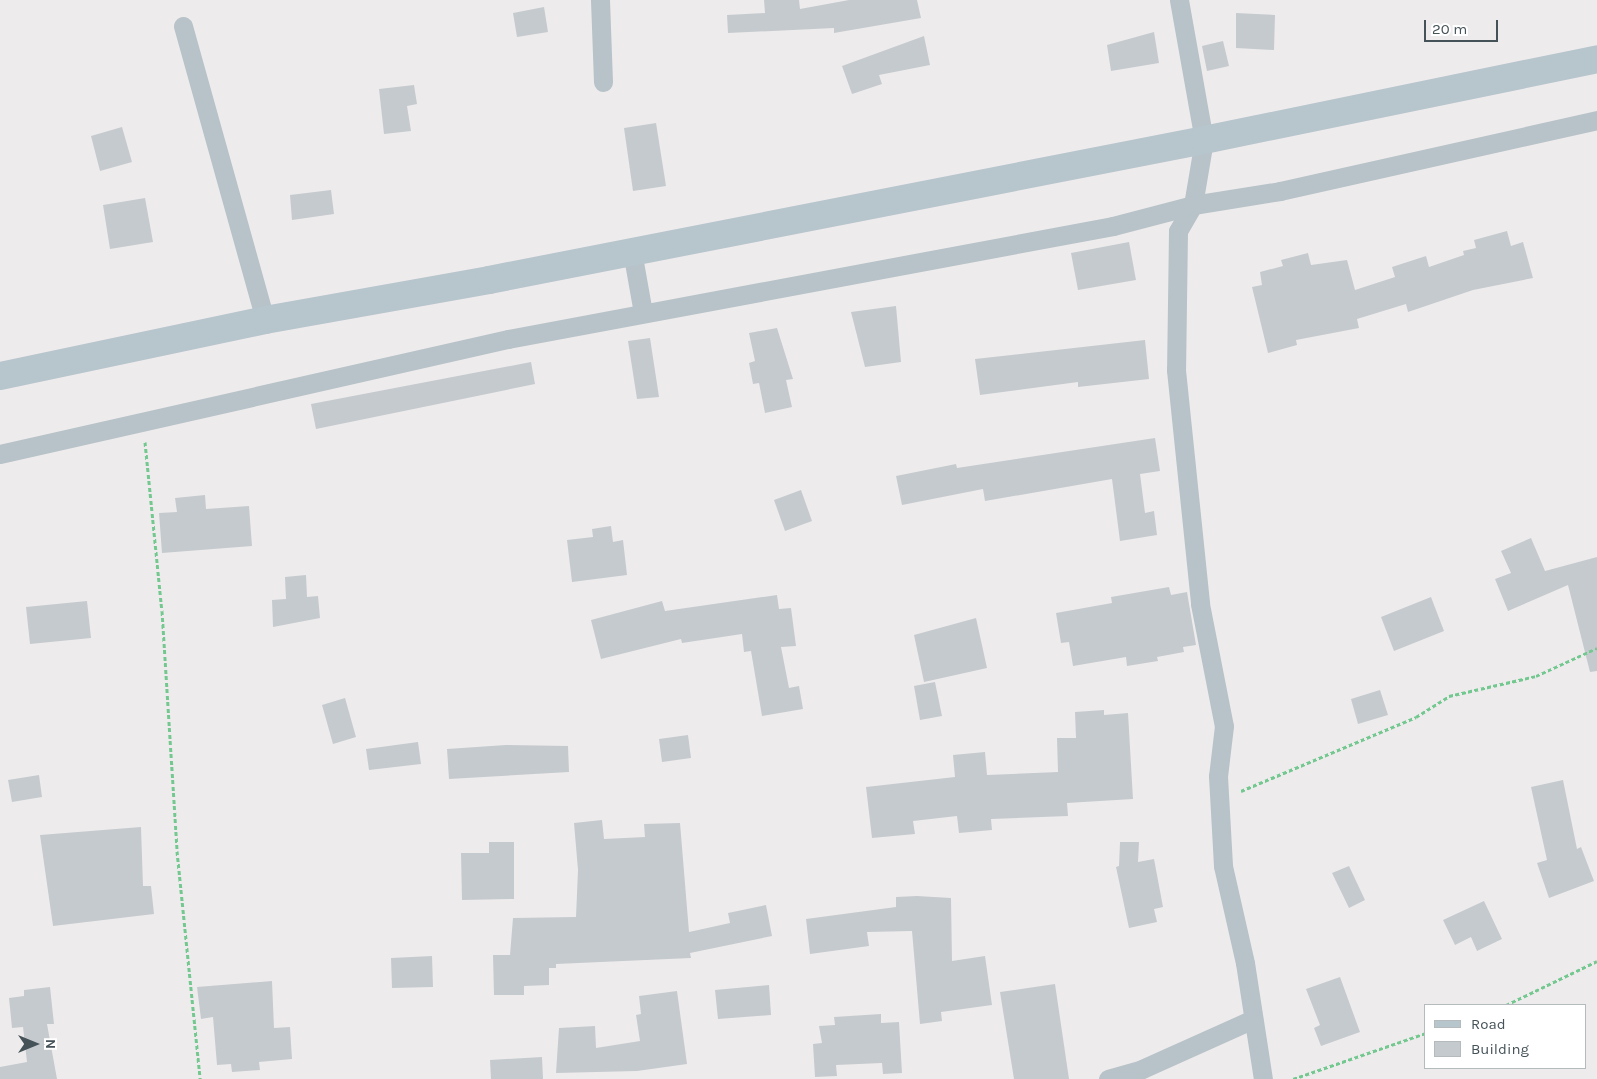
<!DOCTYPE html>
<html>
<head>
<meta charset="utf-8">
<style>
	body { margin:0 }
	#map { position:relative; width:1597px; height:1079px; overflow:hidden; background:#eeebec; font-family:Karla,sans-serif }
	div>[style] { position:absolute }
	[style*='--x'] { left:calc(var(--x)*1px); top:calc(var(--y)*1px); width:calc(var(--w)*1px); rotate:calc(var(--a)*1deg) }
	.building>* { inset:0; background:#c5cace }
	.path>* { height:3px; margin-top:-1.5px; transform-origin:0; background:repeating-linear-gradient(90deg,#73c890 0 4px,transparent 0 6.5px) }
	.street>* { height:19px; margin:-9.5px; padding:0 9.5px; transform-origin:9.5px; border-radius:9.5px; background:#b7c3c8 }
	.secondary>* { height:28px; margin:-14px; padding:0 14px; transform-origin:14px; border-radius:14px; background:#b7c5cd }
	span { translate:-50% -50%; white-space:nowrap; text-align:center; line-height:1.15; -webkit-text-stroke:4.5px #fff; paint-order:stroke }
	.legend { position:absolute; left:1424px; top:1004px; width:162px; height:65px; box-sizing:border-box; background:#fff; border:1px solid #b5babc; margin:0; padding:6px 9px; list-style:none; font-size:15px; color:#455258 }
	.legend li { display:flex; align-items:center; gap:10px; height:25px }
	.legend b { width:25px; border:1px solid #b5babc }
	.north { position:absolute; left:10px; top:1019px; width:50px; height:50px; -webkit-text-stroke:4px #fff; paint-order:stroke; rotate:90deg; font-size:14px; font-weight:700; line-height:20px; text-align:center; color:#455258 }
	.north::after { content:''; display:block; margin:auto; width:18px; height:22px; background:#455258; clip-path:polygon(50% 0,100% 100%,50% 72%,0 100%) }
	.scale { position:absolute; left:1424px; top:20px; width:74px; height:22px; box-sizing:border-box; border:2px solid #455258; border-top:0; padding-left:6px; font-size:15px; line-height:18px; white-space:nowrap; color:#455258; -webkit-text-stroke:4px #fff; paint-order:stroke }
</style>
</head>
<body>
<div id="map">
	<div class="building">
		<div style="clip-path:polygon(764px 0,799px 0,800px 9px,849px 0,917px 0,921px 18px,834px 33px,834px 28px,728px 33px,727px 15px,765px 13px)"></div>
		<div style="clip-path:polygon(544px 7px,548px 32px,517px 37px,513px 13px)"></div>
		<div style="clip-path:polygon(1236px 13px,1275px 15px,1274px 50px,1236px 48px)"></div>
		<div style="clip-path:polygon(1154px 32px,1159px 63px,1111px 71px,1107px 45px)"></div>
		<div style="clip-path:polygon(924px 36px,930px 65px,879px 75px,882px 84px,852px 94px,842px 66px)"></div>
		<div style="clip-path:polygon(1223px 41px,1229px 66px,1207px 71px,1202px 46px)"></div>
		<div style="clip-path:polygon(414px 85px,417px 104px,407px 106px,411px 131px,384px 134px,379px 89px)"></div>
		<div style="clip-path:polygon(656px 123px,666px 186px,633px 191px,624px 128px)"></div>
		<div style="clip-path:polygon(122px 127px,132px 162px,100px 171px,91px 136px)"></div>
		<div style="clip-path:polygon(331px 190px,334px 214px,292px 220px,290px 195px)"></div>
		<div style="clip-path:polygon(145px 198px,153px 242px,110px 249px,103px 205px)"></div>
		<div style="clip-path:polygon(1507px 231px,1511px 246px,1523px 242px,1533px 278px,1473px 290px,1408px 312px,1406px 304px,1357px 319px,1359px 328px,1296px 340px,1297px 345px,1268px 353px,1252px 287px,1262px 285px,1260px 272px,1283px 266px,1281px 260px,1308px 253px,1311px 265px,1347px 260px,1355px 290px,1395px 277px,1392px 267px,1426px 256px,1429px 267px,1464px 255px,1463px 251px,1476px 248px,1474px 240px)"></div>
		<div style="clip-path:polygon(1129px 242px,1136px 280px,1078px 290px,1071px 253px)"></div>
		<div style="clip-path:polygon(896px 306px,901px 362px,865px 367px,851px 312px)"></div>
		<div style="clip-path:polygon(777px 328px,793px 379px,786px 380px,792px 407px,765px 413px,759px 383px,753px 384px,749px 363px,755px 361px,749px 333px)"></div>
		<div style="clip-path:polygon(650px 338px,659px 397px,637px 399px,628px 341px)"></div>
		<div style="clip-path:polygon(1145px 340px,1149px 379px,1078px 387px,1078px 382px,980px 395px,975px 359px)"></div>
		<div style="clip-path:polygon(531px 362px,535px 384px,316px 429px,311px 404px)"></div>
		<div style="clip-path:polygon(1155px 438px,1160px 471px,1140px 474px,1145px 513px,1154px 511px,1157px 535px,1120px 541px,1112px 479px,985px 501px,983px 489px,902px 505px,896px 476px,956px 464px,957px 468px)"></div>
		<div style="clip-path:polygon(801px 490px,812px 521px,785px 531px,774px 500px)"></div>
		<div style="clip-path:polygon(205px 495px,206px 509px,249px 506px,252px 546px,162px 553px,159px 513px,177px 512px,175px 498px)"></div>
		<div style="clip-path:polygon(611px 526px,613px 542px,623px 540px,627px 575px,572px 582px,567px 540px,593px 537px,592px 529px)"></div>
		<div style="clip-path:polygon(1531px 538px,1545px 571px,1597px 557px,1597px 671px,1590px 672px,1568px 585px,1508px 611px,1495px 579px,1511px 573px,1501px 551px)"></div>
		<div style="clip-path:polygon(306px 575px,307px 597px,318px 596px,320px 618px,273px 627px,272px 600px,286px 599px,285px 577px)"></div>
		<div style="clip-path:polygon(1169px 587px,1171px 595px,1187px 592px,1196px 645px,1183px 647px,1184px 652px,1157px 657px,1158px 661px,1127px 666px,1126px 657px,1073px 666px,1069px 642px,1061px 643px,1056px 613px,1112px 603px,1111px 597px)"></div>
		<div style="clip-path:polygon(777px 595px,779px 609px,791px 608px,796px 646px,781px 647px,789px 688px,799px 686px,803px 709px,762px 716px,751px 651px,744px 652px,742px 634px,682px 643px,681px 639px,601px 659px,591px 620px,662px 601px,665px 611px)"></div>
		<div style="clip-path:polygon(1431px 597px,1444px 631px,1394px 651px,1381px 617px)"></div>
		<div style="clip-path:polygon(87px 601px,91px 638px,30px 644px,26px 607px)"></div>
		<div style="clip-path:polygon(976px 618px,987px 668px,924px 682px,914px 635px)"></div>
		<div style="clip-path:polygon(935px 682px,942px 716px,920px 720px,914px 686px)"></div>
		<div style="clip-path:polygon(1380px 690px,1388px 715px,1358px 724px,1351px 699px)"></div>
		<div style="clip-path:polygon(345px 698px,356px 737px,333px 744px,322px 705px)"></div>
		<div style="clip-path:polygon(1104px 710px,1104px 715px,1128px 713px,1133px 799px,1067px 803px,1068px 816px,991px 819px,992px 830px,959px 833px,957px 816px,913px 821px,915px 834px,872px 838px,866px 787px,955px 777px,953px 755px,985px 752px,987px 775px,1058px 772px,1057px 738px,1076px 738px,1075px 712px)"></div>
		<div style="clip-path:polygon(688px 735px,691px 758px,662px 762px,659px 739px)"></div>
		<div style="clip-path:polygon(418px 742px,421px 764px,369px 770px,366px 749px)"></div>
		<div style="clip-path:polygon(506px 745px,568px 746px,569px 772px,449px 779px,447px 749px)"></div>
		<div style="clip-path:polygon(39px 775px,42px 797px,12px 802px,8px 780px)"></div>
		<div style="clip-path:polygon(1563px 780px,1577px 849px,1581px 847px,1594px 881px,1549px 898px,1537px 863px,1547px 860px,1531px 787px)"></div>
		<div style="clip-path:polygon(602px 820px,604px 839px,645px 837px,644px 824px,680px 823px,689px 932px,730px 923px,728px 913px,766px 905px,772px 936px,690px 953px,691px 958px,556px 964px,556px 968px,549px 968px,549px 985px,524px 986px,524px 995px,494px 995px,493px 955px,510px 955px,513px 918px,576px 917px,578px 870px,574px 823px)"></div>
		<div style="clip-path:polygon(141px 827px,143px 886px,151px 886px,154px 914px,53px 926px,40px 835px)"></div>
		<div style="clip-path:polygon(489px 842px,514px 842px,514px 899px,462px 900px,461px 853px,489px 853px)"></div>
		<div style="clip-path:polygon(1120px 842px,1139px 842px,1138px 862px,1154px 859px,1163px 907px,1154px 909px,1157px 922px,1129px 928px,1116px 867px,1119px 866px)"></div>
		<div style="clip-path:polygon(1349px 866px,1365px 900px,1349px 908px,1332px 873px)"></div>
		<div style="clip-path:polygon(917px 896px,951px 898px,952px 961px,985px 956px,992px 1005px,941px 1012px,942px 1021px,920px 1024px,912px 931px,867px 932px,869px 946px,810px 954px,806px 919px,896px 907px,896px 897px)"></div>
		<div style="clip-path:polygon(1484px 901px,1502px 939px,1477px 951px,1471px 937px,1455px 945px,1443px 920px)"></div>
		<div style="clip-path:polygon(432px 956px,433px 987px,392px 988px,391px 958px)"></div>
		<div style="clip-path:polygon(1340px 977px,1360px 1032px,1321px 1046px,1314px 1028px,1320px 1025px,1306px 989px)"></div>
		<div style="clip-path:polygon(272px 981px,274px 1028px,290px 1027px,292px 1059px,259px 1062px,260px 1070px,232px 1072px,231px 1064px,217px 1065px,213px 1017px,201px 1019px,197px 987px)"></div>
		<div style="clip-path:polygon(1055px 984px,1069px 1079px,1014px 1079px,1000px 992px)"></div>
		<div style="clip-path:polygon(769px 985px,771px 1015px,718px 1019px,715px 990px)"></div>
		<div style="clip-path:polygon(50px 987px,54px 1024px,47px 1024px,57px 1079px,0 1079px,0 1067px,27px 1062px,23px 1027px,12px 1028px,9px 998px,24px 996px,24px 990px)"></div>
		<div style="clip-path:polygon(677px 991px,687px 1064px,637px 1071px,556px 1073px,559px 1028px,595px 1026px,596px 1048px,640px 1041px,636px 1015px,641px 1014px,639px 996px)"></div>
		<div style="clip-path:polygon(881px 1014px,881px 1023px,899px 1022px,902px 1073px,883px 1074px,882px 1063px,836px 1065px,837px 1076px,815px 1077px,813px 1044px,822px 1043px,819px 1026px,835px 1025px,834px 1017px)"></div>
		<div style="clip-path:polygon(542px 1057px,543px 1079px,491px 1079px,490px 1060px)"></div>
	</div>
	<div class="path">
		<div style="--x:145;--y:442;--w:170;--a:84.3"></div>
		<div style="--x:162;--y:611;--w:240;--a:86.4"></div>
		<div style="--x:177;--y:851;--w:229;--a:84.2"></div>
		<div style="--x:1241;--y:791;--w:190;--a:-22.9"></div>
		<div style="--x:1416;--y:717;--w:39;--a:-32"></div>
		<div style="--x:1449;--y:696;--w:89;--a:-12.9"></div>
		<div style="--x:1536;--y:676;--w:67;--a:-24.7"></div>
		<div style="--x:1506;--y:1005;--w:101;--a:-25.8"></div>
		<div style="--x:1293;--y:1079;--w:141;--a:-19.1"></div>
	</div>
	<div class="street">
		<div style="--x:600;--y:0;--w:82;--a:87.9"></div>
		<div style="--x:1179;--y:0;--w:142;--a:79.9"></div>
		<div style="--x:1204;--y:140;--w:66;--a:99.6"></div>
		<div style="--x:1193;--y:205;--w:30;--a:120"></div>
		<div style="--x:1178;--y:231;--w:139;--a:90.8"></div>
		<div style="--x:1176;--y:370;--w:235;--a:84.1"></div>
		<div style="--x:1200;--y:604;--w:124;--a:78.9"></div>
		<div style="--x:1224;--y:726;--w:50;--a:96.8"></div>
		<div style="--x:1218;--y:776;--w:90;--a:86.8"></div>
		<div style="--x:1223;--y:866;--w:99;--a:77.2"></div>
		<div style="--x:1245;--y:963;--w:117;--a:81.2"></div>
		<div style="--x:183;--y:26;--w:305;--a:74.4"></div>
		<div style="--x:632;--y:251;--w:63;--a:79.9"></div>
		<div style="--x:0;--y:454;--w:521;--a:-12.76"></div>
		<div style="--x:508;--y:339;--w:615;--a:-10.58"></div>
		<div style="--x:1113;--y:226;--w:83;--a:-14.7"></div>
		<div style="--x:1193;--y:205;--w:88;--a:-9.1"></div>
		<div style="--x:1280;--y:191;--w:325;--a:-12.6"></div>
		<div style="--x:1108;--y:1079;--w:35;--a:-16"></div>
		<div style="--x:1142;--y:1069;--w:122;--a:-24.2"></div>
	</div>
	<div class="secondary">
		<div style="--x:0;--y:376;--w:271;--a:-11.9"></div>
		<div style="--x:265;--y:320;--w:228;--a:-10.1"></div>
		<div style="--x:489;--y:280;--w:729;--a:-11.08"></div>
		<div style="--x:1204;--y:140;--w:401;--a:-11.6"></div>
	</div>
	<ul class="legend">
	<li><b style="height:6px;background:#b7c5cd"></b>Road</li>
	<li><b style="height:14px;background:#c5cace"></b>Building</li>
	</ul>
	<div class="north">N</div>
	<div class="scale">20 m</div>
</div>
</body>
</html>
